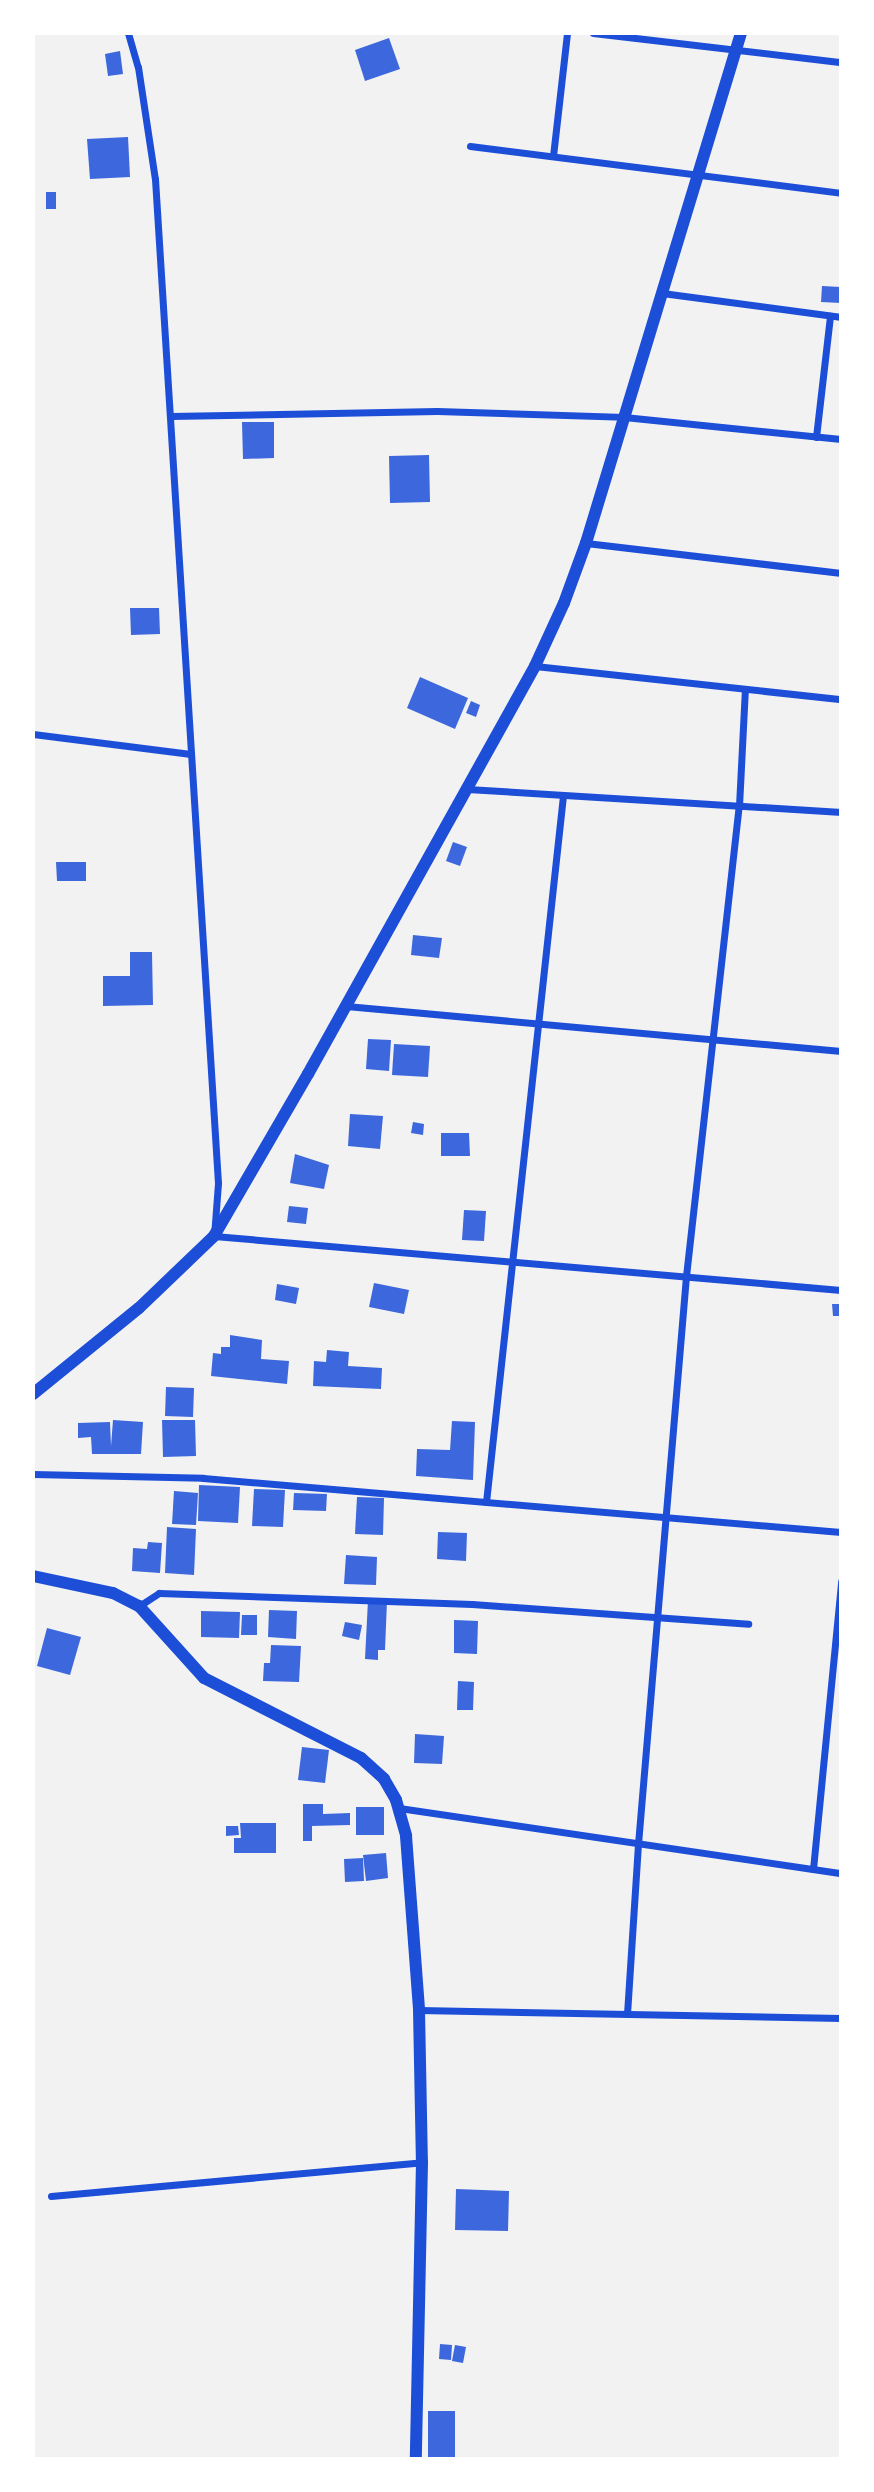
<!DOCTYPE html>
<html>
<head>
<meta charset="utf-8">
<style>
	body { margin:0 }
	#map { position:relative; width:874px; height:2492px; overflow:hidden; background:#f2f2f2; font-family:Jost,sans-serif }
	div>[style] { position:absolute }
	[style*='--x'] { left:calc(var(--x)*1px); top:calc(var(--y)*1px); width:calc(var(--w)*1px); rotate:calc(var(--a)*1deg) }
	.building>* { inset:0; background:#3d67dc }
	.minor>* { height:7px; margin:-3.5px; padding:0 3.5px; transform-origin:3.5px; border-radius:3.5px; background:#1d4ed8 }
	.tertiary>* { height:12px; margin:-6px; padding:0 6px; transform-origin:6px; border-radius:6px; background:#1d4ed8 }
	span { translate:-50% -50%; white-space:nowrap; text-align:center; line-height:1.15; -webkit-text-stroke:5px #fff; paint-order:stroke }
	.frame { position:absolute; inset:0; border:35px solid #fff; pointer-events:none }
</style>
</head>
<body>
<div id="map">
	<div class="building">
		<div style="clip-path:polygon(389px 38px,400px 69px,365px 81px,355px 50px)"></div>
		<div style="clip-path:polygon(120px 51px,123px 74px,108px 76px,105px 54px)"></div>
		<div style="clip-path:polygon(128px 137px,130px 177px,90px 179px,87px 139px)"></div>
		<div style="clip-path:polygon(46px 192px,56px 192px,56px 209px,46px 209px)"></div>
		<div style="clip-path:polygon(822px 286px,841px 287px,841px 303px,821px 302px)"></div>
		<div style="clip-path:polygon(242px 422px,274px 422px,274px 458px,243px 459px)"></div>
		<div style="clip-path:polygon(429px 455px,430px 502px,390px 503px,389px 456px)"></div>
		<div style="clip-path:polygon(130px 608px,159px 608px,160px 634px,131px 635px)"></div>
		<div style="clip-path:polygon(420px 677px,468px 698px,455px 729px,407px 708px)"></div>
		<div style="clip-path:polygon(471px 701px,480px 705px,476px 717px,466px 713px)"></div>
		<div style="clip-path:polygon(453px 842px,467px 847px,460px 866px,446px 861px)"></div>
		<div style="clip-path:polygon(56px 862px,86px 862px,86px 881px,57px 881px)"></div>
		<div style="clip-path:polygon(413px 935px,442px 938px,439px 958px,411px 955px)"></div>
		<div style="clip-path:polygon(130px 952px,152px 952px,153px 1005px,103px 1006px,103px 976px,130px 976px)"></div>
		<div style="clip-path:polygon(368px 1039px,391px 1040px,389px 1071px,366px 1069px)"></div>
		<div style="clip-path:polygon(394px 1044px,430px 1046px,428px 1077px,392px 1075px)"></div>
		<div style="clip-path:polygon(350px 1114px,383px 1116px,380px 1149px,348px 1146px)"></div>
		<div style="clip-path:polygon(413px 1122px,424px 1124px,423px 1135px,411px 1133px)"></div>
		<div style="clip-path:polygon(441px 1133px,469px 1133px,470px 1156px,441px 1156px)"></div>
		<div style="clip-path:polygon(295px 1154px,329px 1165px,324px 1189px,290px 1183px)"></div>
		<div style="clip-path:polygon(289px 1206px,308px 1208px,306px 1224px,287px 1222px)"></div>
		<div style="clip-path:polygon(464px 1210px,486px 1211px,484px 1241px,462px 1240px)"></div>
		<div style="clip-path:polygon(374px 1283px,409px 1290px,404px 1314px,369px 1307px)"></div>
		<div style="clip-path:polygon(277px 1284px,299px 1288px,296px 1304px,275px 1300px)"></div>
		<div style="clip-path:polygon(832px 1304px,841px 1304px,841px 1316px,833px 1316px)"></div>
		<div style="clip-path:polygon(230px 1335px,262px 1340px,261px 1359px,289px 1361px,287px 1384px,211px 1376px,213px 1353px,221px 1354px,221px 1347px,230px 1347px)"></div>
		<div style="clip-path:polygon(327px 1350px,349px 1352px,348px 1366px,382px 1368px,381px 1389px,313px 1386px,314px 1361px,326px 1362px)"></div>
		<div style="clip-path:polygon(166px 1387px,194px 1388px,193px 1417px,165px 1416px)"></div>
		<div style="clip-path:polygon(113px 1420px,143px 1422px,141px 1454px,92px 1454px,91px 1437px,78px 1438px,78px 1423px,110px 1422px,111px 1446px)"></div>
		<div style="clip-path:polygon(162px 1420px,195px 1420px,196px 1456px,163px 1457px)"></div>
		<div style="clip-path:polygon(452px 1421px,475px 1422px,473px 1480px,416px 1476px,417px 1449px,450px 1450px)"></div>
		<div style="clip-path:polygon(199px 1485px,240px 1487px,238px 1523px,198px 1521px)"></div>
		<div style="clip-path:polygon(254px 1489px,285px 1490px,283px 1527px,252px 1526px)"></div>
		<div style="clip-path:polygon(174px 1491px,198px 1493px,196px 1525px,172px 1524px)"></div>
		<div style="clip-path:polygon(294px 1493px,327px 1494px,326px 1511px,293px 1510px)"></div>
		<div style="clip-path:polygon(357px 1497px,384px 1498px,383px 1535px,355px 1534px)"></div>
		<div style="clip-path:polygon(167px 1527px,196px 1529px,194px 1575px,165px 1573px)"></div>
		<div style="clip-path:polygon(438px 1532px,467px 1533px,466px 1561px,437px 1559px)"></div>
		<div style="clip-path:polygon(148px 1542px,162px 1543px,160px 1573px,132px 1571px,133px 1548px,147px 1549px)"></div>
		<div style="clip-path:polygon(346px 1555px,377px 1557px,376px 1585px,344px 1584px)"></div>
		<div style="clip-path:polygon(368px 1600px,387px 1601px,385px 1650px,378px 1650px,378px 1660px,365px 1659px)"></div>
		<div style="clip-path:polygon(269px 1610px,297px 1611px,296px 1639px,268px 1637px)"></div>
		<div style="clip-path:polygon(201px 1611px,240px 1612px,239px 1638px,201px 1637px)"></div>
		<div style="clip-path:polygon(242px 1615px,257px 1615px,257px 1635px,241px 1635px)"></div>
		<div style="clip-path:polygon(454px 1620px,478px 1621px,477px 1654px,454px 1653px)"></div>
		<div style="clip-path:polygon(345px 1622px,362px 1625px,359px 1640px,342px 1636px)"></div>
		<div style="clip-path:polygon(47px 1628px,81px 1637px,70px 1675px,37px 1666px)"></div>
		<div style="clip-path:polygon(271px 1645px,301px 1646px,299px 1682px,263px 1681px,264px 1663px,270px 1663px)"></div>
		<div style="clip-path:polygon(458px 1681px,474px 1682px,473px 1710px,457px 1710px)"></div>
		<div style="clip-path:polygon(415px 1734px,444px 1736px,442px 1764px,414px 1763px)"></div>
		<div style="clip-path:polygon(302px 1747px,329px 1750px,325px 1783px,298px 1780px)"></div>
		<div style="clip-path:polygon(303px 1804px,323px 1804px,323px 1814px,350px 1813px,350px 1825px,312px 1826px,312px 1841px,303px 1841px)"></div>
		<div style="clip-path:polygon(356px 1807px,384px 1807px,384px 1835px,356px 1835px)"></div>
		<div style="clip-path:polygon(240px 1823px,276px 1823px,276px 1853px,234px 1853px,234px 1838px,241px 1838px)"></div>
		<div style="clip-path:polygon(226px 1826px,238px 1826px,239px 1835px,226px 1836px)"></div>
		<div style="clip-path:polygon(386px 1853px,388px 1878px,366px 1881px,363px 1855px)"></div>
		<div style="clip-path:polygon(363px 1858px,364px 1881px,345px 1882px,344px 1859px)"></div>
		<div style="clip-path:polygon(456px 2189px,509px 2191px,508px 2231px,455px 2230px)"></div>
		<div style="clip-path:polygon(440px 2344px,452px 2345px,451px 2360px,439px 2359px)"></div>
		<div style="clip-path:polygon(455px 2345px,466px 2347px,463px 2363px,452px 2361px)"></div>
		<div style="clip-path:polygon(428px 2411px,455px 2411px,455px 2458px,428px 2458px)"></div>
	</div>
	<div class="minor">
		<div style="--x:128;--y:33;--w:35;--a:74"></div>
		<div style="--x:138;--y:67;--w:113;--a:81.4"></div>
		<div style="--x:155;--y:179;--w:1006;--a:86.41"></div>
		<div style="--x:218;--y:1183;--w:53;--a:94.3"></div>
		<div style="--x:214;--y:1236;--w:629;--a:4.92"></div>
		<div style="--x:593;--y:33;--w:250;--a:6.7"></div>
		<div style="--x:470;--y:146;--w:374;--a:7.2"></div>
		<div style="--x:553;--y:156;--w:124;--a:-83.5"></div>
		<div style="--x:662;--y:293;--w:181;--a:7.6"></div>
		<div style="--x:171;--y:416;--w:266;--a:-1.1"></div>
		<div style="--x:437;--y:411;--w:187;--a:1.8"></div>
		<div style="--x:624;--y:417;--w:218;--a:5.8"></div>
		<div style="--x:816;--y:437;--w:122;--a:-83.4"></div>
		<div style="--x:586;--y:543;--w:257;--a:6.7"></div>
		<div style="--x:535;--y:666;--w:308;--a:6.2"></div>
		<div style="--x:33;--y:734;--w:159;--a:7.2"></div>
		<div style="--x:467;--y:789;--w:375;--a:3.5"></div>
		<div style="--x:346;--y:1006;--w:497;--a:5.2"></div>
		<div style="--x:33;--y:1474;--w:170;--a:1.3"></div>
		<div style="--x:203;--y:1478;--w:640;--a:4.84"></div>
		<div style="--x:486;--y:1502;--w:711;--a:-83.78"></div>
		<div style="--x:139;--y:1606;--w:24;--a:-33"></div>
		<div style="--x:159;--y:1593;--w:313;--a:2"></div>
		<div style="--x:472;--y:1604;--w:277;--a:4.1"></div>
		<div style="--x:399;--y:1808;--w:447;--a:8.4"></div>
		<div style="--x:813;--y:1869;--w:289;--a:-84.4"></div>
		<div style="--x:419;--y:2010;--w:422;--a:1.1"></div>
		<div style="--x:627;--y:2014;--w:170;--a:-86.3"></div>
		<div style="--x:638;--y:1844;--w:570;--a:-85.17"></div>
		<div style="--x:686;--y:1276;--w:473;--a:-83.6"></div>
		<div style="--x:739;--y:806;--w:117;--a:-87.1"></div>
		<div style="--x:51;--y:2196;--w:373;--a:-5.2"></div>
	</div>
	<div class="tertiary">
		<div style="--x:33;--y:1394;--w:136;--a:-39.1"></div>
		<div style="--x:139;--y:1308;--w:104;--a:-43.8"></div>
		<div style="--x:214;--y:1236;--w:187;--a:-59.9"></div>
		<div style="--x:308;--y:1074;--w:467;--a:-60.9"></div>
		<div style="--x:535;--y:666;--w:69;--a:-65.3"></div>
		<div style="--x:564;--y:603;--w:64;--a:-69.9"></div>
		<div style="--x:586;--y:543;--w:533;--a:-73.09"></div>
		<div style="--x:33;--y:1576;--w:82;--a:12"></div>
		<div style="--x:113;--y:1593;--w:29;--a:27"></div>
		<div style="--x:139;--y:1606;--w:97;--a:47.9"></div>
		<div style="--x:204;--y:1678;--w:176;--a:27"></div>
		<div style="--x:361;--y:1758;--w:31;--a:42"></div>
		<div style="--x:384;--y:1779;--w:24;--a:60"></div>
		<div style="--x:396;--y:1800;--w:37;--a:74"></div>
		<div style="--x:406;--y:1836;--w:174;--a:85.7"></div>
		<div style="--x:419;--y:2010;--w:152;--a:88.9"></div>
		<div style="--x:422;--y:2162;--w:297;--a:91.2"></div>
	</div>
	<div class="frame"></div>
</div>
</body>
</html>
